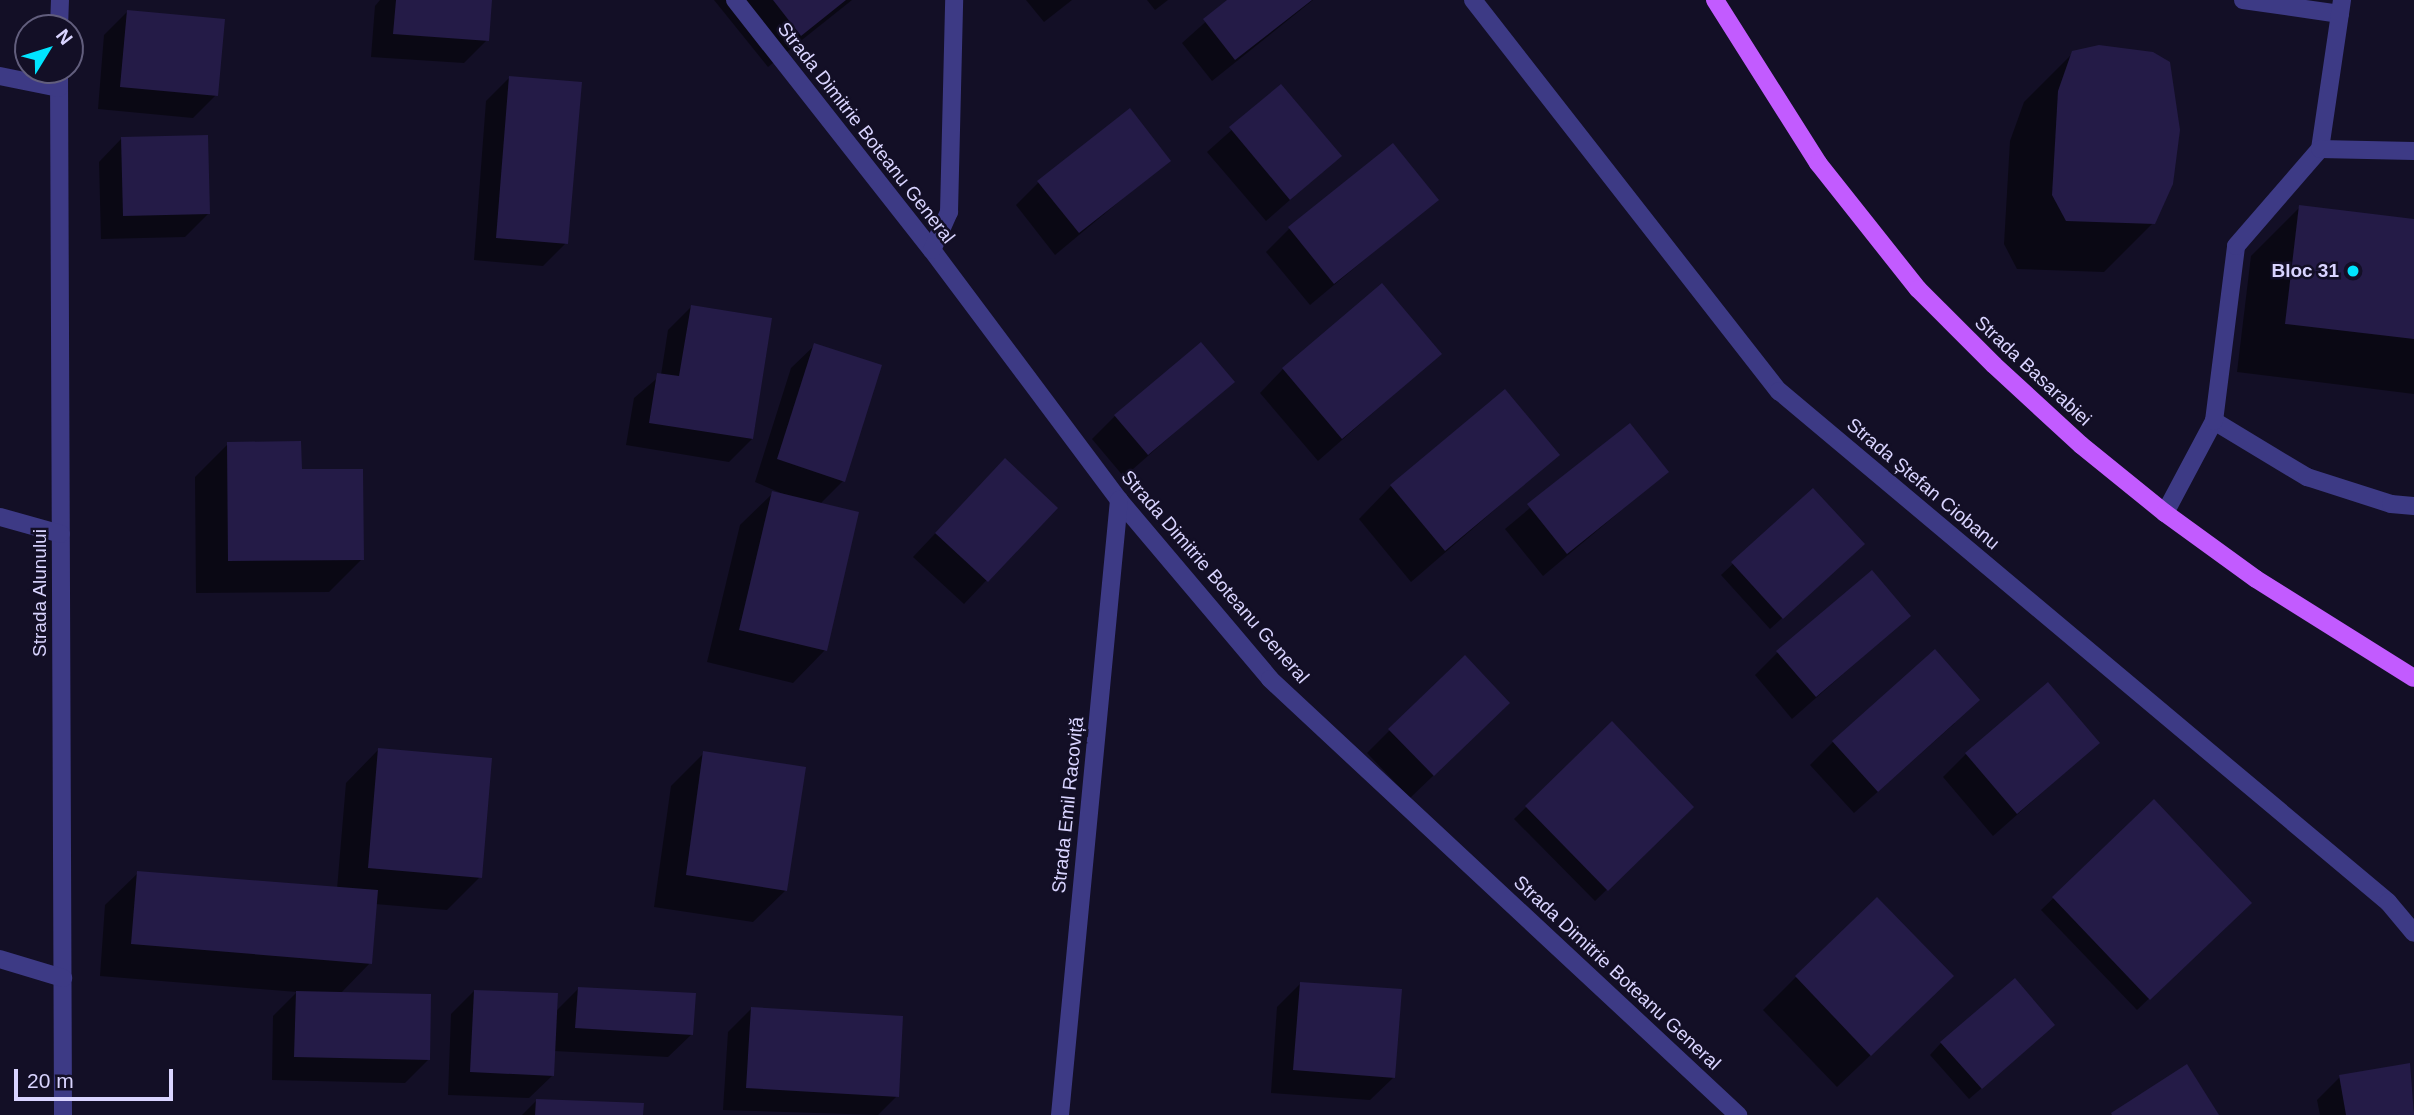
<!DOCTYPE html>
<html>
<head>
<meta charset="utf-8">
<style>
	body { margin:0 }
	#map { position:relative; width:2414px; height:1115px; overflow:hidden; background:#130f26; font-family:Helvetica,sans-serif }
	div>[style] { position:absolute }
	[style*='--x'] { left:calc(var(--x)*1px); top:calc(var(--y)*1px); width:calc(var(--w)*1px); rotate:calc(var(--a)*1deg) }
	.shadow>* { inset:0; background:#0007 }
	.building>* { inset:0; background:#241b47 }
	.lane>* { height:18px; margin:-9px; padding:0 9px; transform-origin:9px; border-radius:9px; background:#3d3a85 }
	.street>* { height:18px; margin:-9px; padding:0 9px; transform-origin:9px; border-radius:9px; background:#3d3a85 }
	.primary>* { height:18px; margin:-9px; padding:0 9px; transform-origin:9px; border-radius:9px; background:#c25bff }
	.dots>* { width:19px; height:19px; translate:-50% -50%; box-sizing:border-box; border:4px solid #130f26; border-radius:50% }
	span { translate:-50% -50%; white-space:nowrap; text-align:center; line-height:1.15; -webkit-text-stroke:5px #130f26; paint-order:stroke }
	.street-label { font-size:19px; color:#d9d4ff }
	.poi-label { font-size:19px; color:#d9d4ff; font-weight:700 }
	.right { translate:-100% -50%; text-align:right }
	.north { position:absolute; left:14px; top:14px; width:70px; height:70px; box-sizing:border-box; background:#130f26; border:2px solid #625e7d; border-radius:50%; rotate:52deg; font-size:19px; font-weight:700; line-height:28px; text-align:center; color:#d9d4ff }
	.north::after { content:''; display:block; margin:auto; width:24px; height:32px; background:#00e5ff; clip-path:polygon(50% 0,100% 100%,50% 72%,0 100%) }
	.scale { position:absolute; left:14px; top:1069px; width:159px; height:32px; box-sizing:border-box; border:4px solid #d9d4ff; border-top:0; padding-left:9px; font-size:21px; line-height:24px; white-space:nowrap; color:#d9d4ff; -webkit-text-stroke:5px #130f26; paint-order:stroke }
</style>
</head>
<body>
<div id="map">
	<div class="shadow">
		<div style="clip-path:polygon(380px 0,490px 0,487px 40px,464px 63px,371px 57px,375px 6px)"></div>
		<div style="clip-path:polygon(714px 0,852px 0,768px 67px)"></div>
		<div style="clip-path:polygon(1026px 0,1072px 0,1044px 22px)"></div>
		<div style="clip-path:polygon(1147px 0,1168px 0,1155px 10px)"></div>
		<div style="clip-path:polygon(1230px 0,1313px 0,1212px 81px,1182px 43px)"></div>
		<div style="clip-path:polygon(128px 11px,216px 95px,193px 118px,98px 109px,104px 35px)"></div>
		<div style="clip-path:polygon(2073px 53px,2153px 223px,2104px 272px,2017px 269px,2004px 244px,2010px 141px,2024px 102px)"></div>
		<div style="clip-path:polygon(509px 78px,566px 243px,543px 266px,474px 260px,486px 101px)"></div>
		<div style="clip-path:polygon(1281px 86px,1340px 156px,1266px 221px,1207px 152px)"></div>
		<div style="clip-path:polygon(122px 138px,208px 214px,185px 237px,101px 239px,99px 162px)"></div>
		<div style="clip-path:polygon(1169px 160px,1055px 255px,1016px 205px,1039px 182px)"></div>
		<div style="clip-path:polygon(1436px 200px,1310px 305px,1266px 252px,1289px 229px)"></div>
		<div style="clip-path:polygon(2300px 207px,2414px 221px,2414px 394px,2237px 372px,2251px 256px)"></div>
		<div style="clip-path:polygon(691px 307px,752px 439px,729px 462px,626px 445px,634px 398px,661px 375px,668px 330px)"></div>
		<div style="clip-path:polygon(815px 345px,843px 481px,820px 504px,825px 650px,793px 683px,707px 662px,740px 525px,773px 493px,788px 496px,755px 482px,791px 368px)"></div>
		<div style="clip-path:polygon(1440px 354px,1318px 461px,1260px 393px,1283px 369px)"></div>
		<div style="clip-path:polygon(1232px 382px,1124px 477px,1092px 439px,1115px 416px)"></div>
		<div style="clip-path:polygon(1629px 425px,1667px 472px,1543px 576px,1505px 529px)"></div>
		<div style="clip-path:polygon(228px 444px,300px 471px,362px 559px,329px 592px,196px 593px,195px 477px)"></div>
		<div style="clip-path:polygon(1558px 455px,1411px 582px,1359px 519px,1391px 486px)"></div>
		<div style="clip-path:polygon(982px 484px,1055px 508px,964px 604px,913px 557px)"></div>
		<div style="clip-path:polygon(1812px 490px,1851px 556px,1770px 629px,1721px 575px)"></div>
		<div style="clip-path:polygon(1909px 616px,1792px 719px,1755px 675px,1778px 652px)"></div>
		<div style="clip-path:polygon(1955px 723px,1854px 813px,1810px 765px,1833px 742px)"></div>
		<div style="clip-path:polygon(1612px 724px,1692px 807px,1595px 901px,1514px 819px)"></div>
		<div style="clip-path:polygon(1485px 726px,1410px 798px,1367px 753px,1390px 730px)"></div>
		<div style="clip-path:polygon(2098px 743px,1993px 836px,1943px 777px,1966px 754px)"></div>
		<div style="clip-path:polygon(378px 750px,480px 877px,447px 910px,375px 904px,370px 963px,340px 994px,428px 1060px,405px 1083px,272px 1080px,273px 1016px,297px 992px,100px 976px,105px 905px,138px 873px,337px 889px,346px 783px)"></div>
		<div style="clip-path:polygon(704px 753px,786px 890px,753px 922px,654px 907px,671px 786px)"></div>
		<div style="clip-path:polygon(2154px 802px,2249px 903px,2137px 1010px,2041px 910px)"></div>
		<div style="clip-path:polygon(1796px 977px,1919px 1009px,1837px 1087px,1763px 1010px)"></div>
		<div style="clip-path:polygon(1301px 983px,1394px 1077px,1370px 1100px,1271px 1093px,1277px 1007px)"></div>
		<div style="clip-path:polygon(578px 989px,692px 1034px,668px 1057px,554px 1051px,553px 1075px,529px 1098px,448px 1095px,451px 1014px,474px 991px,555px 1012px)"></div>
		<div style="clip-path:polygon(751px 1009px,897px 1096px,878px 1115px,723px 1110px,728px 1032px)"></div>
		<div style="clip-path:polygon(2041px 1037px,1969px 1099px,1930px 1055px,1941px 1043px)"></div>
		<div style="clip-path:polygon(2409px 1065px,2414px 1115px,2320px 1115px,2317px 1100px,2340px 1077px)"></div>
		<div style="clip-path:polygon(536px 1101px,642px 1115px,522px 1115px)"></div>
	</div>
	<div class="building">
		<div style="clip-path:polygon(396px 0,492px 0,489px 41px,393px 34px)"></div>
		<div style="clip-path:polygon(773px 0,846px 0,801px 36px)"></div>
		<div style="clip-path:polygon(1227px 0,1312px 0,1235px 60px,1203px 19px)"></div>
		<div style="clip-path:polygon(127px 10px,225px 19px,218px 96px,120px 87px)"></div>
		<div style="clip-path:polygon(2099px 45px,2153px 52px,2170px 62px,2180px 130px,2173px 184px,2155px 224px,2066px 221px,2052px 195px,2058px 91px,2072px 51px)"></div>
		<div style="clip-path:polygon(509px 76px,582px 82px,568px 244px,496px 238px)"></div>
		<div style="clip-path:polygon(1281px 84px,1342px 156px,1290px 200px,1229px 127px)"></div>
		<div style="clip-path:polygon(1130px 108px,1171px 161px,1079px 233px,1037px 181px)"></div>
		<div style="clip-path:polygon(208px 135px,210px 214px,123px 216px,121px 137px)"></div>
		<div style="clip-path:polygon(1393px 143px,1439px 200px,1334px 284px,1288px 227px)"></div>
		<div style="clip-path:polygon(2299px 205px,2414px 219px,2414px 339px,2285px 324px)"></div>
		<div style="clip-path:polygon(1382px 283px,1442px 354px,1342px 439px,1282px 368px)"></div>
		<div style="clip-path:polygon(691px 305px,772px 318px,753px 439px,649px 423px,657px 373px,679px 376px)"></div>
		<div style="clip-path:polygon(1201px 342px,1235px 382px,1148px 455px,1114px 415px)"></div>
		<div style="clip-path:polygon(814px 343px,882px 365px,845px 482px,777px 459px)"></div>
		<div style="clip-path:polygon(1505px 389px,1560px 455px,1445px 551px,1390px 485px)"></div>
		<div style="clip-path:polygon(1630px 423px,1669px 472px,1567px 554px,1527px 504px)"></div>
		<div style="clip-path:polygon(301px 441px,302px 469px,363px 469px,364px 560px,228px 561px,227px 442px)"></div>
		<div style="clip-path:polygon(1005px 458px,1058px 508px,988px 582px,935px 533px)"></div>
		<div style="clip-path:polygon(1813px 488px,1865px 544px,1783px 619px,1731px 562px)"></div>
		<div style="clip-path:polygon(772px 491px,859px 512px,827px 651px,739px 630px)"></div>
		<div style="clip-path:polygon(1872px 570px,1911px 616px,1816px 697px,1776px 651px)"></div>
		<div style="clip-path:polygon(1935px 649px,1980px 700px,1878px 792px,1832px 741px)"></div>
		<div style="clip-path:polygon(1465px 655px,1510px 703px,1434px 776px,1388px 729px)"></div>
		<div style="clip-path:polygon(2048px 682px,2100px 743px,2017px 814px,1965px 753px)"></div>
		<div style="clip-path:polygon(1612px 721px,1694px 807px,1608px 891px,1525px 806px)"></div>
		<div style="clip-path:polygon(378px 748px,492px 758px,482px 878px,368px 868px)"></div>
		<div style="clip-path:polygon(703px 751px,806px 767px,787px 891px,686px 875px)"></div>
		<div style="clip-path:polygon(2154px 799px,2252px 903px,2150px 1000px,2052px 897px)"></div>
		<div style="clip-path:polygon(137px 871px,378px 890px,372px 964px,131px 944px)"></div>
		<div style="clip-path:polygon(1877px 897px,1954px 976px,1871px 1056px,1795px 976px)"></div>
		<div style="clip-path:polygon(2015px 978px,2055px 1025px,1982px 1089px,1940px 1042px)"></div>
		<div style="clip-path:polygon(1300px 982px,1402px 989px,1395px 1078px,1293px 1070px)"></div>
		<div style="clip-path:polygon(578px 987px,696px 993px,693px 1035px,575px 1028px)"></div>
		<div style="clip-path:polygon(474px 990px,558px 993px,554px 1076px,470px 1072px)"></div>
		<div style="clip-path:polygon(296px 991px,431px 994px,430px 1060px,294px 1057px)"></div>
		<div style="clip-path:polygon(751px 1007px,903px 1016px,899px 1097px,746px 1088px)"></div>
		<div style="clip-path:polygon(2410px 1063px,2414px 1115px,2346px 1115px,2339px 1075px)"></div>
		<div style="clip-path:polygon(2187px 1064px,2219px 1115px,2112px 1115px,2111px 1113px)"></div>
		<div style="clip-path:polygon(536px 1099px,644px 1103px,643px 1115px,535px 1115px)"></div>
	</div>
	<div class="lane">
		<div style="--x:2243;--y:0;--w:98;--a:8.2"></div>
		<div style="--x:2320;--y:149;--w:151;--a:-81.6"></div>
		<div style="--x:2214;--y:421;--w:109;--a:31.1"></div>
		<div style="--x:2307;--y:477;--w:88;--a:17.8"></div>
		<div style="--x:2391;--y:504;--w:23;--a:5"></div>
		<div style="--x:2165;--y:513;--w:104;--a:-62"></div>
		<div style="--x:2214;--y:421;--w:176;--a:-82.8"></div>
		<div style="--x:2236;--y:246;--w:128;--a:-49.1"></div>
		<div style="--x:2320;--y:149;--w:94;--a:1.2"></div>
	</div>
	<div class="street">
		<div style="--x:735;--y:0;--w:318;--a:51.8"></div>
		<div style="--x:932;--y:250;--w:312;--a:53.2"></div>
		<div style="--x:1119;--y:500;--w:234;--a:49.8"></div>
		<div style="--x:1270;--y:679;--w:640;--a:42.97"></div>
		<div style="--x:1473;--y:0;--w:497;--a:52"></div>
		<div style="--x:1779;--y:391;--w:795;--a:40"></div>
		<div style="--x:2388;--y:902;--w:40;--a:50"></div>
		<div style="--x:59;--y:28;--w:28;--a:-88"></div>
		<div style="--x:59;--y:70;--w:1045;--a:89.78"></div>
		<div style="--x:0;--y:76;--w:60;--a:11.5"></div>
		<div style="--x:932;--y:250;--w:42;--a:-65.9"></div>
		<div style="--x:949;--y:212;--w:212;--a:-88.6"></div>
		<div style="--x:0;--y:517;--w:63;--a:15.6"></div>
		<div style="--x:0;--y:959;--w:66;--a:16.8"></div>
		<div style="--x:1060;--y:1115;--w:618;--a:-84.52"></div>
	</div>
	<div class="primary">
		<div style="--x:1715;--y:0;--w:193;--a:57.7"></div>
		<div style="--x:1818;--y:163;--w:161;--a:51.6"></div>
		<div style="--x:1918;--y:289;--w:107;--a:45"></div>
		<div style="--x:1994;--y:365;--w:118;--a:42.6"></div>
		<div style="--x:2081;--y:445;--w:108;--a:39"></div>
		<div style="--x:2165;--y:513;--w:112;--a:36"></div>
		<div style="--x:2256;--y:579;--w:186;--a:32.1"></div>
	</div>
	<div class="dots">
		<div style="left:2353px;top:271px;background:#00e5ff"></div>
	</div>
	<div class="street-label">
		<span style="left:866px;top:133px;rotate:52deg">Strada Dimitrie Boteanu General</span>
		<span style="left:2033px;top:371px;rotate:43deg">Strada Basarabiei</span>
		<span style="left:1923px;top:484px;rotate:40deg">Strada Ștefan Ciobanu</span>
		<span style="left:1215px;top:577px;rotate:49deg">Strada Dimitrie Boteanu General</span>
		<span style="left:40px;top:593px;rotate:-90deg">Strada Alunului</span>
		<span style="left:1068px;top:805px;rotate:-84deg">Strada Emil Racoviță</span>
		<span style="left:1617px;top:973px;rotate:43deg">Strada Dimitrie Boteanu General</span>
	</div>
	<div class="poi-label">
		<span class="right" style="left:2339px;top:271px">Bloc 31</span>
	</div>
	<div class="north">N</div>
	<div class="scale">20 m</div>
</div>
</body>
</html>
